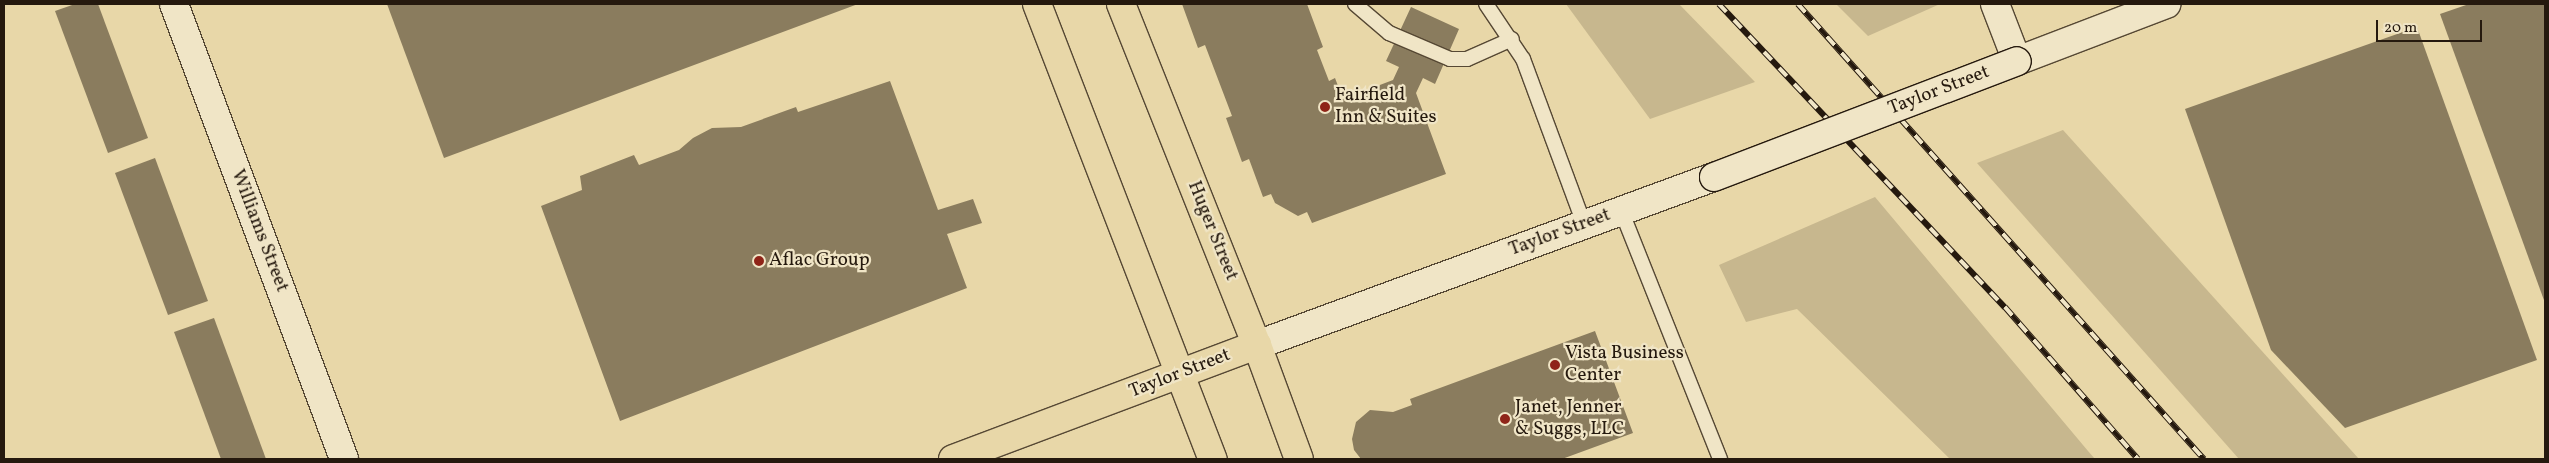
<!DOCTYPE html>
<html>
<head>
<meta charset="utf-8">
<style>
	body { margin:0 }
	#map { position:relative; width:2549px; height:463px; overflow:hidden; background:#e8d7a8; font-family:Vollkorn,serif }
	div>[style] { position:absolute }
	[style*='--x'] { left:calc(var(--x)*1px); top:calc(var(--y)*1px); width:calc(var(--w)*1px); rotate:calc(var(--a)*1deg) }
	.green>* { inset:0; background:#c7b78e }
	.building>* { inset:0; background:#8a7c5e }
	.roads { filter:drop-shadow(1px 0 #564834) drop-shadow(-1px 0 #564834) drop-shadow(0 1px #564834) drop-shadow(0 -1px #564834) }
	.lane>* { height:14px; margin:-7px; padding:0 7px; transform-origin:7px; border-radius:7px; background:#f0e5c6 }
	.street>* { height:28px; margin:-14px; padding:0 14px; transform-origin:14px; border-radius:14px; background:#f0e5c6 }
	.secondary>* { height:28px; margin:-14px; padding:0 14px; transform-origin:14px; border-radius:14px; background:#f0e5c6 }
	.highway>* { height:28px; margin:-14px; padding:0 14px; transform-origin:14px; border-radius:14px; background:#e8d7a8 }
	.rail>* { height:5.5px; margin-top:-2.75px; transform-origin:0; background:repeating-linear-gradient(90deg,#f0e5c6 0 11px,#25190e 0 22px); box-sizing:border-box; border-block:1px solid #25190e }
	.bridges { filter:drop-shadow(1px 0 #25190e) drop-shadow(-1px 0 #25190e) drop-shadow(0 1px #25190e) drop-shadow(0 -1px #25190e) }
	.secondary-bridge>* { height:28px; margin:-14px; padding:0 14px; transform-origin:14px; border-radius:14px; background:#f0e5c6 }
	.dots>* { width:14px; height:14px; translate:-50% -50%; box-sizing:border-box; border:2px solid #f0e5c6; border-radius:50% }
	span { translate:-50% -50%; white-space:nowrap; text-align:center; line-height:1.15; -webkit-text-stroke:4.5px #f0e5c6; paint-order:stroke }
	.street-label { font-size:19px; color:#25190e }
	.poi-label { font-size:19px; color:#25190e }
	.left { translate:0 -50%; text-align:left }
	.frame { position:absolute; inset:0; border:5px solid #25190e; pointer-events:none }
	.scale { position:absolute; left:2376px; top:20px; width:106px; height:22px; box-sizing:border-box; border:2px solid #25190e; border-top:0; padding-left:6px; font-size:15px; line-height:18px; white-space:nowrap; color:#25190e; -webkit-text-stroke:4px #f0e5c6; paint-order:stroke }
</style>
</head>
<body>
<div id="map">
	<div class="green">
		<div style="clip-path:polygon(1566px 4px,1679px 4px,1755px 82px,1650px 119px)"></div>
		<div style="clip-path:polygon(1836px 4px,1940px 4px,1868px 36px)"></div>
		<div style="clip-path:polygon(2063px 130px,2359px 459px,2239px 459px,1977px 163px)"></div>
		<div style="clip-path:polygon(1875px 197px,2088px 451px,2095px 459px,1950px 459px,1797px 309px,1746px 322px,1719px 265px)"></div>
	</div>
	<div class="building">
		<div style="clip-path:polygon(75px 4px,98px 4px,148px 138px,108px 153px,55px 11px)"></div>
		<div style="clip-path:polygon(387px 4px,858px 4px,444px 158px)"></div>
		<div style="clip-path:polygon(1182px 4px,1307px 4px,1323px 47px,1317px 50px,1329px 81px,1335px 78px,1343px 99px,1393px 80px,1399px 67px,1386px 61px,1411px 7px,1459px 29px,1435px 84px,1423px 78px,1416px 93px,1446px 174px,1312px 223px,1307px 212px,1298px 216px,1275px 203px,1271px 194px,1263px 197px,1249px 159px,1242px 162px,1226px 118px,1232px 116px,1205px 45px,1198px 48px)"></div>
		<div style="clip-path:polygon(2469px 4px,2545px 4px,2545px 303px,2440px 14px)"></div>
		<div style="clip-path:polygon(2417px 27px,2537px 360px,2345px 428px,2271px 350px,2185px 109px)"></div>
		<div style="clip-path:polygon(890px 81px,938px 210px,973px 199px,982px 223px,947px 234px,967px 288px,620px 421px,541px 206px,582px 190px,580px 176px,634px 155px,639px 165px,679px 150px,693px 138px,712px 128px,741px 127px,796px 107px,798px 112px)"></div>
		<div style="clip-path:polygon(155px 158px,208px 301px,168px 315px,115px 173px)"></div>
		<div style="clip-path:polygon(214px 318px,266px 459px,221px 459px,174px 332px)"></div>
		<div style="clip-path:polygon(1595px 331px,1633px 433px,1562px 459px,1361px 459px,1354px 450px,1352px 439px,1356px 422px,1370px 410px,1393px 412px,1412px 405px,1410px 399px)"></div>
	</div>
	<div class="roads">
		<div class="lane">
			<div style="--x:1355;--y:4;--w:45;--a:40.5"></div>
			<div style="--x:1389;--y:33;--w:66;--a:23.1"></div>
			<div style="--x:1450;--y:59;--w:17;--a:0"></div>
			<div style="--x:1467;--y:59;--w:49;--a:-24"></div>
			<div style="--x:1486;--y:4;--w:66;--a:56.1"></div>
			<div style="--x:1523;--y:59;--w:176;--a:69.7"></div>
			<div style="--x:1621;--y:210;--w:268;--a:68.3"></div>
		</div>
		<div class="street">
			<div style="--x:174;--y:4;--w:486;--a:69.5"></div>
		</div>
		<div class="secondary">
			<div style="--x:1995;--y:4;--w:61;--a:68.9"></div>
			<div style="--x:2017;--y:61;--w:160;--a:-20.9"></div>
			<div style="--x:1257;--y:345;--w:487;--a:-20.2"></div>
		</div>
		<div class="highway">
			<div style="--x:1037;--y:4;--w:488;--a:68.9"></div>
			<div style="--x:1121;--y:4;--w:367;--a:68.3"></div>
			<div style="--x:1257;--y:345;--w:121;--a:69.8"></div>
			<div style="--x:953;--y:459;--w:325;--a:-20.6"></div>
		</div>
	</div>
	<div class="rail">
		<div style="--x:1719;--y:4;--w:417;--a:46.7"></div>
		<div style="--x:2005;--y:307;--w:202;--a:48.8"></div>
		<div style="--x:1798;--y:4;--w:610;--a:48.26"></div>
	</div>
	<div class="bridges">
		<div class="secondary-bridge">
			<div style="--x:1714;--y:177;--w:324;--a:-20.9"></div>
		</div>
	</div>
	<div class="dots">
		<div style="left:1325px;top:107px;background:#8f2418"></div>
		<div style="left:759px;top:261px;background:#8f2418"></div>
		<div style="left:1555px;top:365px;background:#8f2418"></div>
		<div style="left:1505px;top:419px;background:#8f2418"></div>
	</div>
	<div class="street-label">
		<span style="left:1939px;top:91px;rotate:-21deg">Taylor Street</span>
		<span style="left:259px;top:231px;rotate:69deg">Williams Street</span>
		<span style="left:1212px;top:231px;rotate:68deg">Huger Street</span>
		<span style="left:1560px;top:233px;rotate:-20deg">Taylor Street</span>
		<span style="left:1180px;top:374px;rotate:-21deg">Taylor Street</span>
	</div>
	<div class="poi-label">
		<span class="left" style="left:1335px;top:107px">Fairfield<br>Inn &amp; Suites</span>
		<span class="left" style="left:769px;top:261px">Aflac Group</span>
		<span class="left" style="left:1565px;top:365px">Vista Business<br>Center</span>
		<span class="left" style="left:1515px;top:419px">Janet, Jenner<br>&amp; Suggs, LLC</span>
	</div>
	<div class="frame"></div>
	<div class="scale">20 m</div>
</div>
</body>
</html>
